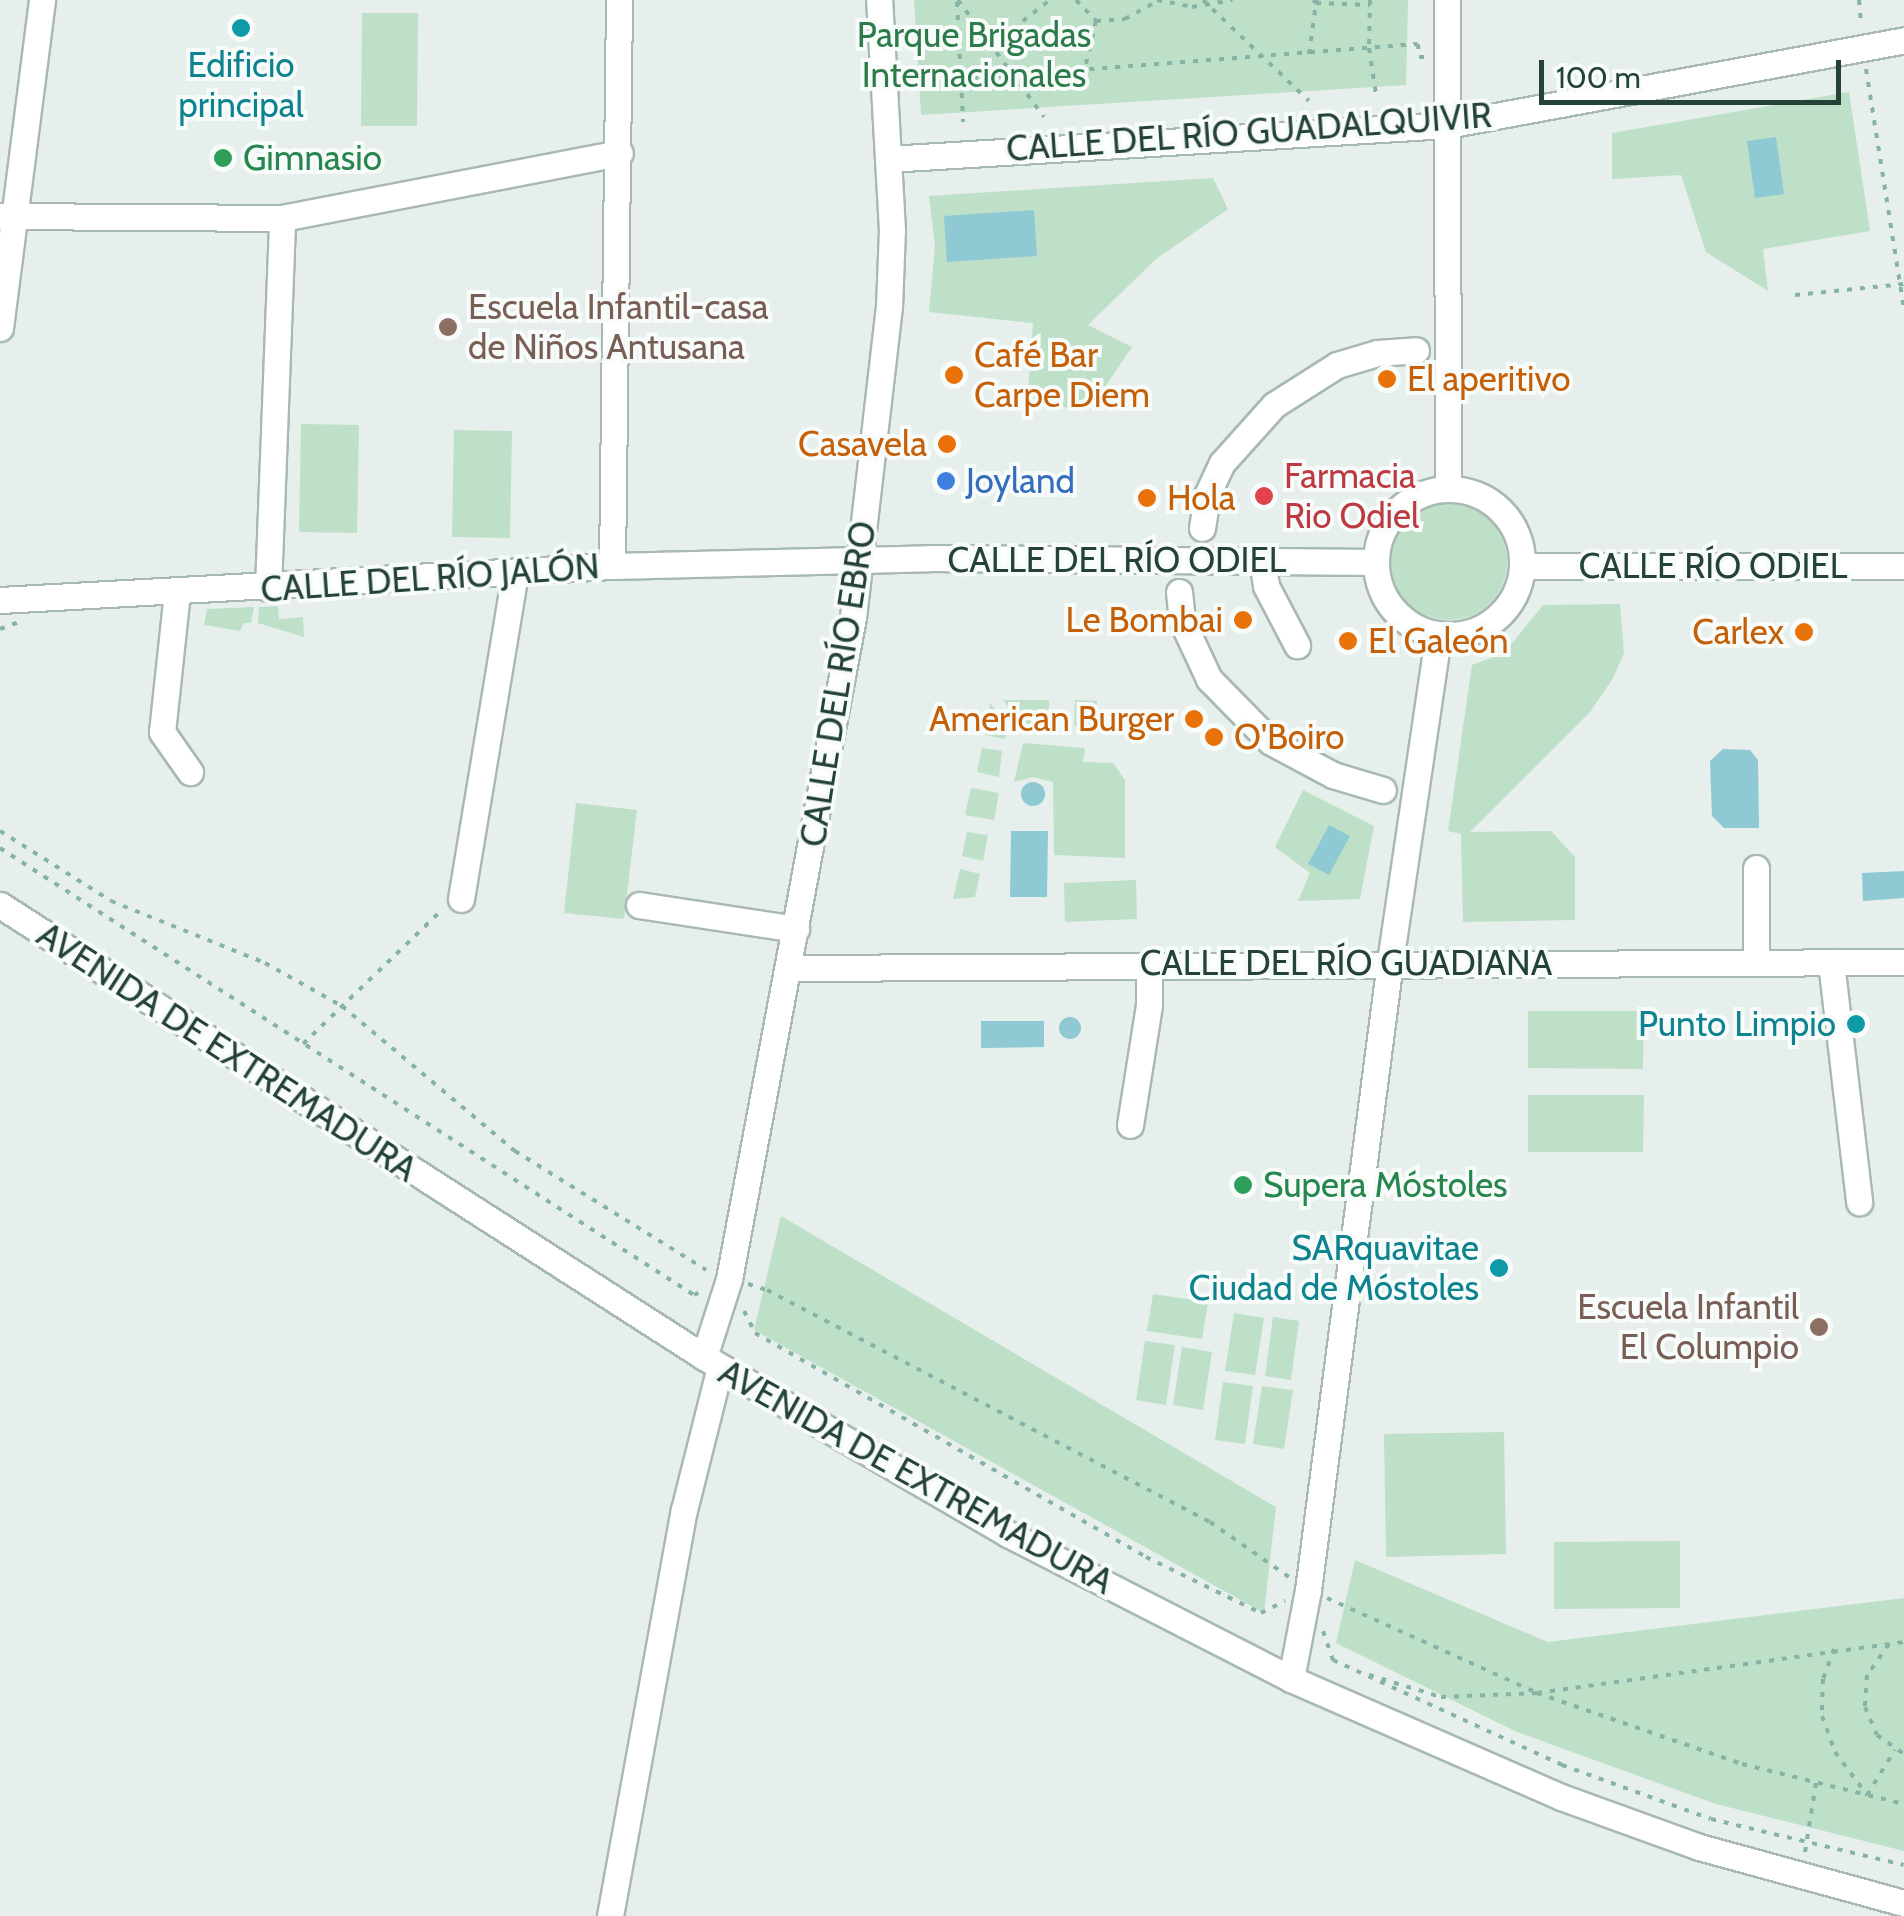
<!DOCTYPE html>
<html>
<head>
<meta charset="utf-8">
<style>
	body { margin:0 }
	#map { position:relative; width:1904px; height:1916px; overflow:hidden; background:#e6efeb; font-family:Cabin,sans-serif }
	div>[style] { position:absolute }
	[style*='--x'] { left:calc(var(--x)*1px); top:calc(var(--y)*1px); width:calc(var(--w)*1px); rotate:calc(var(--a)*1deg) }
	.green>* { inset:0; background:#bfe0c8 }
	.round { border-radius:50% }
	.water>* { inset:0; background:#8ec9d4 }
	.path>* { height:4px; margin-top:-2px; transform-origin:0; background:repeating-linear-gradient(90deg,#86b3a5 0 5px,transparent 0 13px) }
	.roads { filter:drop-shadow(2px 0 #a8b8b2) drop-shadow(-2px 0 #a8b8b2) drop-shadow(0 2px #a8b8b2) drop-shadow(0 -2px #a8b8b2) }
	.minor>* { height:25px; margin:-12.5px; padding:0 12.5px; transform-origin:12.5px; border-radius:12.5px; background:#fff }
	.minor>.ring { margin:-12.5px; padding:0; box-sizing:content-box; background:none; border:25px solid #fff; border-radius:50% }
	.dots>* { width:28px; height:28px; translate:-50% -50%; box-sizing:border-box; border:5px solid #f7fbf9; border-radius:50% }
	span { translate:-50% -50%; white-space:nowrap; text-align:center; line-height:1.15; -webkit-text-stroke:8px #f7fbf9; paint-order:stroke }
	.park-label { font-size:35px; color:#2d7a4b }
	.culture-label { font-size:35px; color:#0d838f }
	.right { translate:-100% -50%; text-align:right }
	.street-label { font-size:35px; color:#24423a }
	.leisure-label { font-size:35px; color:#27864d }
	.left { translate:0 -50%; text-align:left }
	.education-label { font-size:35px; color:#785e54 }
	.food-label { font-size:35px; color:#c56008 }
	.health-label { font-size:35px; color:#be3a42 }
	.shop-label { font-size:35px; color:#366cbe }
	.scale { position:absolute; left:1539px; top:60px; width:302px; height:45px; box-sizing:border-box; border:5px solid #24423a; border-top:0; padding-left:12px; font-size:30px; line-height:35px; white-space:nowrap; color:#24423a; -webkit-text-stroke:8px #f7fbf9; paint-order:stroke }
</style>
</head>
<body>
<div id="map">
	<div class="green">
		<div style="clip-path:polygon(914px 0,1408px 0,1406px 85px,921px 115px)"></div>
		<div style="clip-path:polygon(362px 13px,418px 13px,417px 126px,361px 126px)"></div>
		<div style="clip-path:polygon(1849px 92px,1870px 231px,1763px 249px,1768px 291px,1706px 252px,1681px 175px,1612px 179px,1612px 133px)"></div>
		<div style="clip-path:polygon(1213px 178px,1228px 209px,1156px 259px,1088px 325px,1132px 347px,1090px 409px,1027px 405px,1033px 323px,929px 312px,935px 246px,929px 196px)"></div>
		<div style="clip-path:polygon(301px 424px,359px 425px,357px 533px,299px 532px)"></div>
		<div style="clip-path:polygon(454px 430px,512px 431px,510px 538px,452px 537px)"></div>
		<div class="round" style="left:1391px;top:504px;width:116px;height:116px"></div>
		<div style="clip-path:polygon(1620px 604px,1624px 653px,1612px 680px,1590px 712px,1470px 832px,1551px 831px,1575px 857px,1575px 920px,1463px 922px,1461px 834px,1448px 831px,1472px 665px,1504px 653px,1543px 605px)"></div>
		<div style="clip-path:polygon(278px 606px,279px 619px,303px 617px,304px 637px,258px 623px,259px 607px)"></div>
		<div style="clip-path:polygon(254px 607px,251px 623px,244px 623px,240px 631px,204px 625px,207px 609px)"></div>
		<div style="clip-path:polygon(1003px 700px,1049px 700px,1049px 726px,1025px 727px)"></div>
		<div style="clip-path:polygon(1075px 700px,1097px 701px,1097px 727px,1074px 726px)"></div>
		<div style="clip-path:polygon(990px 703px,1008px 726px,1005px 739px,985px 735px)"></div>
		<div style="clip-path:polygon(1023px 743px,1085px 748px,1083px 762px,1113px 763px,1125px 780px,1125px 858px,1054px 855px,1053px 782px,1033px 777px,1014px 782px)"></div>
		<div style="clip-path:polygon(982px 748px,1002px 751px,999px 777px,977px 772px)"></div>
		<div style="clip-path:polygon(971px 788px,999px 793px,994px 820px,965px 815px)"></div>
		<div style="clip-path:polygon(1303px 790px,1374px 826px,1360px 899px,1298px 901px,1310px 873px,1275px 847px)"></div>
		<div style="clip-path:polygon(576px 803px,637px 810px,624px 919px,564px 913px)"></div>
		<div style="clip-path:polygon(967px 832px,988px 835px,983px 861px,962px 856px)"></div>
		<div style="clip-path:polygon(960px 869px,980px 874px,975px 897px,953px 899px)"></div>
		<div style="clip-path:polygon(1136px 880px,1137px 919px,1065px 922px,1064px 883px)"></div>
		<div style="clip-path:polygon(1528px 1011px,1644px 1011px,1643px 1069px,1528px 1068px)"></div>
		<div style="clip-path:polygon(1528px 1095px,1644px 1095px,1643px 1152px,1528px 1152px)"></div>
		<div style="clip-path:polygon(781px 1216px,1276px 1507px,1264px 1613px,754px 1330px)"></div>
		<div style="clip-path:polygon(1153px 1294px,1208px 1302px,1202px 1339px,1147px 1331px)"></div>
		<div style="clip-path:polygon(1234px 1313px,1264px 1318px,1255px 1375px,1225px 1371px)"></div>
		<div style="clip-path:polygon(1273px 1317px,1299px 1321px,1291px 1380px,1265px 1376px)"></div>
		<div style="clip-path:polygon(1145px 1341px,1175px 1345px,1166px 1405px,1136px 1400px)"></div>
		<div style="clip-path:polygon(1182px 1347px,1212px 1352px,1203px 1410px,1173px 1405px)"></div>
		<div style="clip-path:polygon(1223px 1382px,1253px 1386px,1245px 1444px,1215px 1440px)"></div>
		<div style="clip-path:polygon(1262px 1386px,1293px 1390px,1284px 1449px,1253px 1444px)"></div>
		<div style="clip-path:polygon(1504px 1432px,1506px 1554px,1386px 1557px,1384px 1434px)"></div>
		<div style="clip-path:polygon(1680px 1541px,1680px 1608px,1554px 1609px,1554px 1542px)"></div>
		<div style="clip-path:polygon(1355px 1560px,1548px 1642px,1904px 1598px,1904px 1851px,1716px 1804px,1517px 1732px,1336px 1643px)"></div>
	</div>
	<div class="water">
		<div style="clip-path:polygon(1776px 137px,1784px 194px,1755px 198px,1747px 141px)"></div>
		<div style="clip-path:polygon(1034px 210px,1037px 256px,947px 262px,944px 216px)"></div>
		<div style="clip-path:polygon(1723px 749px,1750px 750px,1758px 760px,1759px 828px,1724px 828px,1712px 816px,1710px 761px)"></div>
		<div class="round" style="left:1021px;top:782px;width:24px;height:24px"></div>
		<div style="clip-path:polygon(1329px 825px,1350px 836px,1329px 875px,1308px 864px)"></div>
		<div style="clip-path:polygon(1011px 831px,1048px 831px,1047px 897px,1010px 897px)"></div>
		<div style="clip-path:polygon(1904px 871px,1904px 898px,1863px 901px,1862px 873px)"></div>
		<div class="round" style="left:1059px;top:1017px;width:22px;height:22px"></div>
		<div style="clip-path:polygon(981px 1021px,1044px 1021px,1044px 1047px,981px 1048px)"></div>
	</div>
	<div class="path">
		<div style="--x:958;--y:0;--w:145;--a:53.7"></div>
		<div style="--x:1076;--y:0;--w:29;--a:46"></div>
		<div style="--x:1096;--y:21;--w:48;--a:103.2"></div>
		<div style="--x:1157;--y:0;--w:36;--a:11"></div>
		<div style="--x:1192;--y:7;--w:41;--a:-9.9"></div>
		<div style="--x:1203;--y:0;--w:146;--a:43.6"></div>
		<div style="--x:1317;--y:0;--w:3;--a:108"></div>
		<div style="--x:1316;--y:3;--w:54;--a:2.1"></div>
		<div style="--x:1370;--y:0;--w:48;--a:91.2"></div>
		<div style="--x:1369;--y:48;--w:48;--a:81.5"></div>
		<div style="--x:1859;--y:0;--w:25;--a:85"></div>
		<div style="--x:957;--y:2;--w:120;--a:87.1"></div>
		<div style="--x:1096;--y:21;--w:29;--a:-4"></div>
		<div style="--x:1125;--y:19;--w:37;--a:-29"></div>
		<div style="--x:992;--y:45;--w:73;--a:-37.8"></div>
		<div style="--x:1309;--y:54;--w:51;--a:-82.2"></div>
		<div style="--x:1316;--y:3;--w:4;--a:-135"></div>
		<div style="--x:1866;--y:69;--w:243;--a:81"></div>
		<div style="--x:908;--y:83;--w:511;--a:-4.37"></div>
		<div style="--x:1418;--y:44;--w:13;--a:86"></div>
		<div style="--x:1419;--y:57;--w:6;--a:0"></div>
		<div style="--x:1795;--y:295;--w:110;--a:-5.8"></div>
		<div style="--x:0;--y:629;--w:20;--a:-20"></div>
		<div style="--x:0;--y:831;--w:131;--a:32.2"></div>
		<div style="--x:111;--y:901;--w:166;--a:21.9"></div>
		<div style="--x:265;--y:963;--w:88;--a:29.2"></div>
		<div style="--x:342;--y:1006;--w:226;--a:40"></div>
		<div style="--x:515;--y:1151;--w:225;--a:31.9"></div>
		<div style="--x:0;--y:848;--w:825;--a:32.79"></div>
		<div style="--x:694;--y:1295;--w:9;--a:-27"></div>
		<div style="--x:303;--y:1044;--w:194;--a:-44"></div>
		<div style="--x:748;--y:1284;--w:20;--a:18"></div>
		<div style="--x:767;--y:1290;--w:500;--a:27.64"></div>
		<div style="--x:1210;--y:1522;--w:96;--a:34.8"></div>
		<div style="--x:744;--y:1311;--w:25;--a:63"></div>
		<div style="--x:755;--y:1333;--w:451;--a:29.8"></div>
		<div style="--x:1146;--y:1557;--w:128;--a:26"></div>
		<div style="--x:1261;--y:1613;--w:27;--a:-27"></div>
		<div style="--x:1327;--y:1598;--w:230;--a:24.3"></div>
		<div style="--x:1537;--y:1693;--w:371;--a:-7.9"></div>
		<div style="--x:1323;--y:1631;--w:31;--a:71"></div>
		<div style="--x:1333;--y:1660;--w:252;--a:24.6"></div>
		<div style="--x:1562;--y:1765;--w:158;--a:19.9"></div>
		<div style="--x:1711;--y:1819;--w:198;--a:13.4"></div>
		<div style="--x:1889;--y:1644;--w:38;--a:125"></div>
		<div style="--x:1867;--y:1675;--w:32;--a:94"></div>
		<div style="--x:1865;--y:1707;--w:30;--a:67"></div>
		<div style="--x:1877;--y:1735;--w:33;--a:35"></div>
		<div style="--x:1834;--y:1649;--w:32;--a:110"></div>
		<div style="--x:1823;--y:1679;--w:37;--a:92"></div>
		<div style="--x:1822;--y:1716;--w:38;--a:70"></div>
		<div style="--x:1835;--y:1752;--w:54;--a:53.3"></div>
		<div style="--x:1867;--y:1795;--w:53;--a:-58.1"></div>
		<div style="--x:1369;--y:1675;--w:75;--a:17"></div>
		<div style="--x:1441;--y:1697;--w:96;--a:-2.4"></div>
		<div style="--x:1537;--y:1693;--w:217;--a:19.1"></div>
		<div style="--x:1742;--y:1764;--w:167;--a:13.9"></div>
		<div style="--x:1805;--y:1852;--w:70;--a:-80.9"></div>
	</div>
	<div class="roads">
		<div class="minor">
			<div style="--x:1447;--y:0;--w:488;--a:89.9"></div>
			<div style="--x:888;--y:159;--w:560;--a:-3.48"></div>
			<div style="--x:1447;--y:125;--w:465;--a:-10.5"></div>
			<div style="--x:0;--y:216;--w:282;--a:0.4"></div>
			<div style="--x:282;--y:218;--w:344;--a:-10.9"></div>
			<div style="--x:0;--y:328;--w:331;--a:-82.7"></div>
			<div class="ring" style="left:1376px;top:489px;width:121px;height:121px"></div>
			<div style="--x:1202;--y:528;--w:33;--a:-81"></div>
			<div style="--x:1207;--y:495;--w:35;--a:-65"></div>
			<div style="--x:1222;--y:463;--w:78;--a:-48.1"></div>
			<div style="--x:1274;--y:405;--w:75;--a:-32.4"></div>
			<div style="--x:1337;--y:365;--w:42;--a:-16.7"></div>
			<div style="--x:1377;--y:353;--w:39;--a:-4"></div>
			<div style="--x:1262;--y:560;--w:26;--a:81"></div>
			<div style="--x:1266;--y:586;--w:67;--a:62.3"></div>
			<div style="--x:612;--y:566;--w:566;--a:-89.29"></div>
			<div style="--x:1523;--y:566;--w:381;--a:0"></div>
			<div style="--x:268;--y:588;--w:370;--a:-87.8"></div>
			<div style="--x:177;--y:592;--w:141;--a:96.1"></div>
			<div style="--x:162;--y:732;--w:49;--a:55"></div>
			<div style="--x:1179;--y:592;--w:29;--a:84"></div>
			<div style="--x:1182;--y:621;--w:64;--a:65"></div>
			<div style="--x:1209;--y:679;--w:88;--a:45.5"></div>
			<div style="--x:1271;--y:742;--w:70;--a:28"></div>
			<div style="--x:1333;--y:775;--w:52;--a:16.7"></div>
			<div style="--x:0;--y:600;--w:613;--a:-3.18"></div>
			<div style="--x:612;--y:566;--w:318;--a:-1.4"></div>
			<div style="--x:930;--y:558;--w:445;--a:0.5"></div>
			<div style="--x:461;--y:899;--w:331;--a:-80.6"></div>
			<div style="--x:0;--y:905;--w:837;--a:32.7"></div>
			<div style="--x:704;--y:1357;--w:352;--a:30.2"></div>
			<div style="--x:1008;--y:1534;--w:318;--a:27.1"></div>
			<div style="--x:1291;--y:1679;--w:295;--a:23.6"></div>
			<div style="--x:1561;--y:1797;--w:147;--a:19.9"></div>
			<div style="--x:1699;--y:1847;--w:213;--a:15.3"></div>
			<div style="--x:639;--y:905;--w:159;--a:8.7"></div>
			<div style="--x:1756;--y:962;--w:94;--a:-90"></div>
			<div style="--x:1831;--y:962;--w:242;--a:83.3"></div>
			<div style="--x:789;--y:968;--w:1115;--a:-0.31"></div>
			<div style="--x:1130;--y:1125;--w:121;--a:-81"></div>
			<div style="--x:1149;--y:1005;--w:41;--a:-90"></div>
			<div style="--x:704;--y:1357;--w:82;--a:-72.2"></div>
			<div style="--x:729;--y:1279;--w:674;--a:-79.39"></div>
			<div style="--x:853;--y:617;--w:312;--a:-83.4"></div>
			<div style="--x:889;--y:307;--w:77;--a:-87.8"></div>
			<div style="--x:892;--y:230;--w:230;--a:-93.2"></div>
			<div style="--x:1291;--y:1679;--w:91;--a:-79.2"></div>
			<div style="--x:1308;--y:1590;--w:633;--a:-82.56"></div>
			<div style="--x:1390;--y:962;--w:331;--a:-81.6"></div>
			<div style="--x:610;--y:1916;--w:413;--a:-79.7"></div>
			<div style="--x:684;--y:1510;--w:147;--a:-75.9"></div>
		</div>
	</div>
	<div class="dots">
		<div style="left:241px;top:28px;background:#0f9aa8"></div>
		<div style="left:223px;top:158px;background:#2e9e5b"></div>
		<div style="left:448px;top:327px;background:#8d6e63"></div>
		<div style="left:954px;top:375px;background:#e8710a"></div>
		<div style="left:1387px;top:379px;background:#e8710a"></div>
		<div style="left:947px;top:444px;background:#e8710a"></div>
		<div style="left:946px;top:481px;background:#3f7fe0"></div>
		<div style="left:1264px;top:496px;background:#e0444e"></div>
		<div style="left:1147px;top:498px;background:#e8710a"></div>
		<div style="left:1243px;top:620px;background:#e8710a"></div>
		<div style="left:1804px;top:632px;background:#e8710a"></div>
		<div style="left:1348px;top:641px;background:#e8710a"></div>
		<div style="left:1194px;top:719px;background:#e8710a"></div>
		<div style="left:1214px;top:737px;background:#e8710a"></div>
		<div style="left:1856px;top:1024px;background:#0f9aa8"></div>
		<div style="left:1243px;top:1185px;background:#2e9e5b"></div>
		<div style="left:1499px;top:1268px;background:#0f9aa8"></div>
		<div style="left:1819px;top:1327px;background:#8d6e63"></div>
	</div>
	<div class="park-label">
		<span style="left:974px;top:55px">Parque Brigadas<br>Internacionales</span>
	</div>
	<div class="culture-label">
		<span style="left:241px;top:85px">Edificio<br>principal</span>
		<span class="right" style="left:1836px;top:1024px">Punto Limpio</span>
		<span class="right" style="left:1479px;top:1268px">SARquavitae<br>Ciudad de Móstoles</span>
	</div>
	<div class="street-label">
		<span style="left:1249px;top:132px;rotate:-4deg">CALLE DEL RÍO GUADALQUIVIR</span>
		<span style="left:1117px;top:560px">CALLE DEL RÍO ODIEL</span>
		<span style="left:1713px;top:566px">CALLE RÍO ODIEL</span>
		<span style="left:430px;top:578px;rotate:-4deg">CALLE DEL RÍO JALÓN</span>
		<span style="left:838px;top:684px;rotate:-81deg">CALLE DEL RÍO EBRO</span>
		<span style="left:1346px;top:963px">CALLE DEL RÍO GUADIANA</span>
		<span style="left:227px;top:1052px;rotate:33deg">AVENIDA DE EXTREMADURA</span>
		<span style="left:916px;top:1477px;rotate:29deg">AVENIDA DE EXTREMADURA</span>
	</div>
	<div class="leisure-label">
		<span class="left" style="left:243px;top:158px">Gimnasio</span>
		<span class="left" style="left:1263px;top:1185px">Supera Móstoles</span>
	</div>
	<div class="education-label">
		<span class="left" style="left:468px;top:327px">Escuela Infantil-casa<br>de Niños Antusana</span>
		<span class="right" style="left:1799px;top:1327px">Escuela Infantil<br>El Columpio</span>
	</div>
	<div class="food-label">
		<span class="left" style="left:974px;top:375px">Café Bar<br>Carpe Diem</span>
		<span class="left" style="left:1407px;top:379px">El aperitivo</span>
		<span class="right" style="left:927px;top:444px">Casavela</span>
		<span class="left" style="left:1167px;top:498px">Hola</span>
		<span class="right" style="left:1223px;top:620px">Le Bombai</span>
		<span class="right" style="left:1784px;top:632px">Carlex</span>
		<span class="left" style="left:1368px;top:641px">El Galeón</span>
		<span class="right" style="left:1174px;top:719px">American Burger</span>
		<span class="left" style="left:1234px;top:737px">O'Boiro</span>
	</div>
	<div class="health-label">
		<span class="left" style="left:1284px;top:496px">Farmacia<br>Rio Odiel</span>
	</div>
	<div class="shop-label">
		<span class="left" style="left:966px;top:481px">Joyland</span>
	</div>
	<div class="scale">100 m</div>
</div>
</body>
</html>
